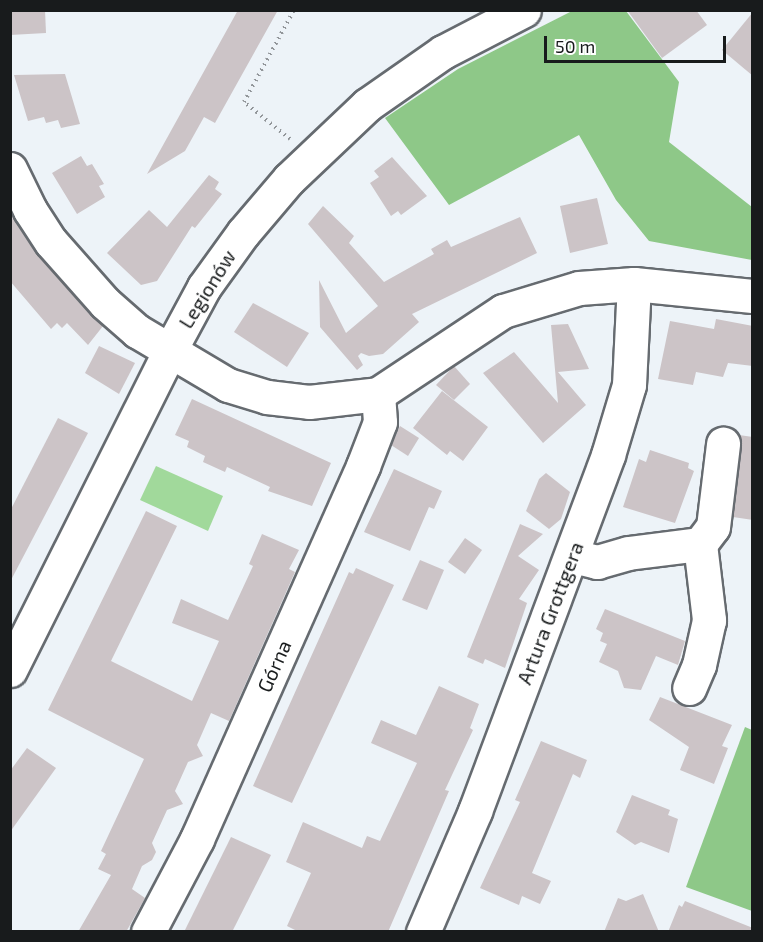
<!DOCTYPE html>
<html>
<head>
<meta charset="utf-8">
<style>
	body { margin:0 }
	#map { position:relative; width:763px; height:942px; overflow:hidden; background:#edf3f8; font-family:"Exo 2",sans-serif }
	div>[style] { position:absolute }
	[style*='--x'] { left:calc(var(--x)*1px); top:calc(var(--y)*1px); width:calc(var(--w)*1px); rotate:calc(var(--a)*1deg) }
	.green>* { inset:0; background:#a1d99b }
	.forest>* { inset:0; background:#8ec888 }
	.building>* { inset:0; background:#ccc4c7 }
	.path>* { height:4px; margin-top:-2px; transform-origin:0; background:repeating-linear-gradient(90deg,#919599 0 1.5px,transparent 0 6px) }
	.roads { filter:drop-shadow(2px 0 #666b70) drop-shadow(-2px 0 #666b70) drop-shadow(0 2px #666b70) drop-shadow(0 -2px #666b70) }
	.minor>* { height:33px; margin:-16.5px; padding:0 16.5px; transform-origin:16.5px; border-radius:16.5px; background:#fff }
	span { translate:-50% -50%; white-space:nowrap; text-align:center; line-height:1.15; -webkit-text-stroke:4.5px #fff; paint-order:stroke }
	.street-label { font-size:20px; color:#181b1c }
	.frame { position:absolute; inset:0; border:12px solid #181b1c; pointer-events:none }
	.scale { position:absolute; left:544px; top:36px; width:182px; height:27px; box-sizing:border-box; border:3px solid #181b1c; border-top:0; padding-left:8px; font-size:18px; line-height:21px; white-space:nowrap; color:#181b1c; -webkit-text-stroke:4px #fff; paint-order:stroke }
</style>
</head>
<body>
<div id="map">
	<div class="green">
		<div style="clip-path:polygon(156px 466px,223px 496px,208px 531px,140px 500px)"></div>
	</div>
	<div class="forest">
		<div style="clip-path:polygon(572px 11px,626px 11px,679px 82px,669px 142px,752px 207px,752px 260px,649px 241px,616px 200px,579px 135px,449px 205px,385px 118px,458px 69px)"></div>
		<div style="clip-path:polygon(745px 727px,752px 730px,752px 911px,686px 887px)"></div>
	</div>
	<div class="building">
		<div style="clip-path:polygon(10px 10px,45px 10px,46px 33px,10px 35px)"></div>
		<div style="clip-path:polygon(238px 10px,278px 10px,215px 123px,204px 117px,185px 151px,147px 174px)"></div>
		<div style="clip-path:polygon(627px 10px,696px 10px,707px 25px,662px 58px)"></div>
		<div style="clip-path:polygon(753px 12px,753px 76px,722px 50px)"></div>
		<div style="clip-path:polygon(65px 74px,80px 124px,61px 128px,58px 120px,46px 123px,44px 117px,28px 121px,14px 75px)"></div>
		<div style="clip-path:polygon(81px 156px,87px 166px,92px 164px,104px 184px,99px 186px,105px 197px,77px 214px,52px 173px)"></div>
		<div style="clip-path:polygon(392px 157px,427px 196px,401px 215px,398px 211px,391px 216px,370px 183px,379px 177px,374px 171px)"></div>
		<div style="clip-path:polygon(209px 175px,219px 182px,215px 189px,222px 194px,195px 228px,192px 226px,157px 281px,141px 285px,107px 253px,149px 210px,167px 227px)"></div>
		<div style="clip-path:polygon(597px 198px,608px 244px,570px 253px,560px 206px)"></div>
		<div style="clip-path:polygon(323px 206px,354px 236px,349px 243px,384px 282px,434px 254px,431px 249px,447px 240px,451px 247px,520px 217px,537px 253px,412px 314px,419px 322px,383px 354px,369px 356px,361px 353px,358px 356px,363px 365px,357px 370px,320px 327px,319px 280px,346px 333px,378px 306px,308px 224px)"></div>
		<div style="clip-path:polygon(10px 213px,37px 254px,103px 326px,88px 345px,67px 323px,62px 328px,57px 323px,51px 329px,10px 281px)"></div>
		<div style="clip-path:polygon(253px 303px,309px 333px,287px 367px,234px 332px)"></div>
		<div style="clip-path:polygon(716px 319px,753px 326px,753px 366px,728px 363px,723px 377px,696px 372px,693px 385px,658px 379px,670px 321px,714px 329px)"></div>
		<div style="clip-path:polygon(568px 324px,589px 369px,558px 372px,586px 405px,543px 443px,483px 373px,514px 352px,558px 403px,551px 325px)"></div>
		<div style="clip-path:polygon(99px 346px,135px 363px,119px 394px,85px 373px)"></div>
		<div style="clip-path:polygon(454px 366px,470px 384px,454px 400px,436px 385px)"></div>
		<div style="clip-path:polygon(442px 391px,488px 427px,463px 461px,450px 451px,447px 455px,413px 428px)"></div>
		<div style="clip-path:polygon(192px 399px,331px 463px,312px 506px,268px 491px,270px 487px,227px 467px,225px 472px,203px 462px,205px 456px,187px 447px,189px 441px,175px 435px)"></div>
		<div style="clip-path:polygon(58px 418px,88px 433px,10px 582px,10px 511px)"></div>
		<div style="clip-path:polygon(400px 426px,419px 438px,408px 456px,391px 445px)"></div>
		<div style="clip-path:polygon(739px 435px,753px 437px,753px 520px,733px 517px,742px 446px)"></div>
		<div style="clip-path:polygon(650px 450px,689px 463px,688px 468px,694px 471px,675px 523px,623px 507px,639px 459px,646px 462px)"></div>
		<div style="clip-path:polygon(394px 469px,442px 491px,434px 509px,429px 507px,410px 551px,364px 532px)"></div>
		<div style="clip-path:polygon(546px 473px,570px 492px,561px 519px,549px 529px,526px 511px,539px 479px)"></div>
		<div style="clip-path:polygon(146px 511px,177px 526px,111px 661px,192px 701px,219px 641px,172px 623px,181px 599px,228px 620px,253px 566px,249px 564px,262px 534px,299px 550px,289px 569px,295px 572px,229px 721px,211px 713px,197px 745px,203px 756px,188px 762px,175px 791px,183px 804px,167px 810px,152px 843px,156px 852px,152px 860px,142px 866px,132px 889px,145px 898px,135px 916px,126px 932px,78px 932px,111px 875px,98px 869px,106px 854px,101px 851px,144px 759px,48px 710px)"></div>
		<div style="clip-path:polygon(520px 524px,543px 534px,518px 556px,539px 570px,519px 599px,527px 603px,505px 668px,485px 659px,483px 664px,467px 657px)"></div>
		<div style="clip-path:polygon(465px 538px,482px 550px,465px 574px,448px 562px)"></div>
		<div style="clip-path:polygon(420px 560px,444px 570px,427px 610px,402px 600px)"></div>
		<div style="clip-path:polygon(356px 568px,394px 585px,292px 803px,253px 786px,349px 572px,353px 574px)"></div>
		<div style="clip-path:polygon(605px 609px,685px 641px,678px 665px,656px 656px,641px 690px,624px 688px,618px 671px,599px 662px,607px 644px,600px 641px,603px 633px,596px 629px)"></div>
		<div style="clip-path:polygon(439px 686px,479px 704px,470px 728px,473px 730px,445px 790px,449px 791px,388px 932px,299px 932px,287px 926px,311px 873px,286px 862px,303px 822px,362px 848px,367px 836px,380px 841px,417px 763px,371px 743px,381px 720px,416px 735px)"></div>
		<div style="clip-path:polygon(660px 697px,732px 725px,722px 746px,728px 748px,714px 784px,680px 770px,689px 747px,649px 720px)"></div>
		<div style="clip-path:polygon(541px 741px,587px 760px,580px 778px,573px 774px,532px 873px,551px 881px,540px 904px,522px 896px,519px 905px,480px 888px,520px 802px,515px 800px)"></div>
		<div style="clip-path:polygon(27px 748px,56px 768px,10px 832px,10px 771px)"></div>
		<div style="clip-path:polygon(632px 795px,670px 810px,668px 815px,678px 819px,669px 853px,641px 842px,635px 845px,616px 832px)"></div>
		<div style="clip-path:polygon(231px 837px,271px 855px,232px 932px,184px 932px)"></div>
		<div style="clip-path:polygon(643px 894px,659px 932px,604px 932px,618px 898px,626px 901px)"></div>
		<div style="clip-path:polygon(685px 901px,753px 928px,753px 932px,668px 932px,679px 905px,682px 907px)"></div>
	</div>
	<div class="path">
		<div style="--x:290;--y:139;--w:59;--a:-141.2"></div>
		<div style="--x:244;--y:102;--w:105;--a:-61.5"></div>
	</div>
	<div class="roads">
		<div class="minor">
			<div style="--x:10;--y:169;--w:46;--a:64"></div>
			<div style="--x:30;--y:210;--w:38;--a:57"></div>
			<div style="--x:51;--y:242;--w:81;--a:48.5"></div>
			<div style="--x:105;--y:303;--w:43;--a:41.2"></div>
			<div style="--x:137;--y:331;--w:106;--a:30.7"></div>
			<div style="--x:228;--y:385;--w:41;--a:17.1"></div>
			<div style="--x:267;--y:397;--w:42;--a:6.8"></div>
			<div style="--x:309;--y:402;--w:69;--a:-6.6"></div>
			<div style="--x:378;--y:394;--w:150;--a:-33.6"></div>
			<div style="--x:503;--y:311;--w:79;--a:-16.8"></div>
			<div style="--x:579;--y:288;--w:55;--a:-4.2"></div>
			<div style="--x:634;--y:284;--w:119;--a:5.8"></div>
			<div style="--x:700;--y:544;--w:21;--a:-53"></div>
			<div style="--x:713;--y:527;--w:84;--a:-83.1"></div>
			<div style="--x:573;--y:556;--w:25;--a:14"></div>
			<div style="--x:597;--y:562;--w:32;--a:-16"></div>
			<div style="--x:628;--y:553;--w:73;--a:-7.1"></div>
			<div style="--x:700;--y:544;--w:77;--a:83.2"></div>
			<div style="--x:709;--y:620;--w:46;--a:102.5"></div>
			<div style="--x:699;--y:665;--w:25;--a:113"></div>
			<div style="--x:10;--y:670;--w:356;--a:-63.4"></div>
			<div style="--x:169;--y:352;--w:74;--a:-61.7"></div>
			<div style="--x:204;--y:287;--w:67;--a:-54.2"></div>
			<div style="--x:243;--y:233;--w:71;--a:-49.6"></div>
			<div style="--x:289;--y:179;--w:108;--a:-43.5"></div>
			<div style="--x:367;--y:105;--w:93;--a:-34.9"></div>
			<div style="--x:443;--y:52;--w:91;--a:-27.4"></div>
			<div style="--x:148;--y:932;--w:105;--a:-62.2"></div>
			<div style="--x:197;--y:839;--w:408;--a:-66"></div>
			<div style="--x:363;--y:466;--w:47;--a:-68.9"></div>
			<div style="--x:380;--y:422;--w:28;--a:-94"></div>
			<div style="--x:423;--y:932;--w:132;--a:-66.7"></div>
			<div style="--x:475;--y:811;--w:380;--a:-69.5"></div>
			<div style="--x:608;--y:455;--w:73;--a:-73.3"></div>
			<div style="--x:629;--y:385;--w:101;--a:-87.2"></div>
		</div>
	</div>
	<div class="street-label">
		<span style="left:207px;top:289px;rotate:-58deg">Legionów</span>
		<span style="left:550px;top:613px;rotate:-69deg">Artura Grottgera</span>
		<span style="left:274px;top:666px;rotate:-66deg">Górna</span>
	</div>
	<div class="frame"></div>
	<div class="scale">50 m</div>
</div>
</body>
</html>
